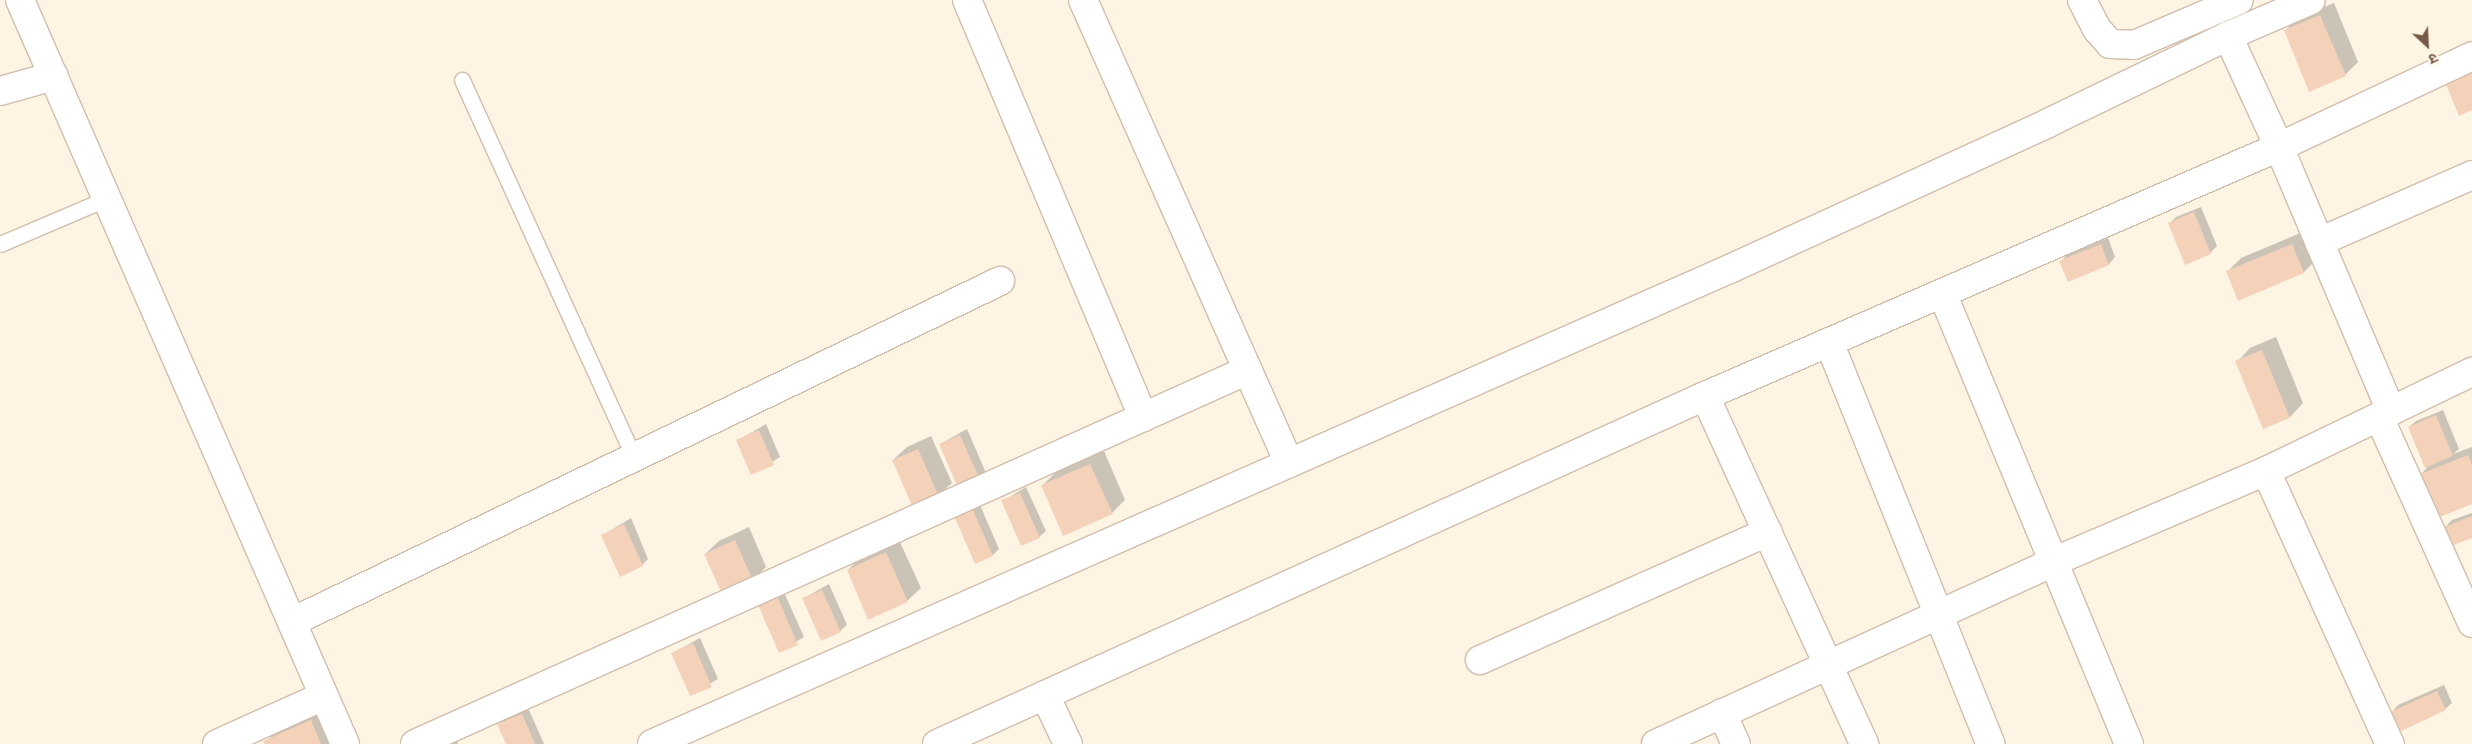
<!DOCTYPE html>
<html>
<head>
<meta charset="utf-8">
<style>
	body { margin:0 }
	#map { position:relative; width:2472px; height:744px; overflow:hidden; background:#fdf4e4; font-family:"IBM Plex Sans","Noto Sans Devanagari",sans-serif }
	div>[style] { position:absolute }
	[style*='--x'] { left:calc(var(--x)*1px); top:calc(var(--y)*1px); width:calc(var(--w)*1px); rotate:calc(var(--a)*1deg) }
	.shadow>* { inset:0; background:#0003 }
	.building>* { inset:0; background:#f4d2ba }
	.roads { filter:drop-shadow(1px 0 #d1bdac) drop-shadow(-1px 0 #d1bdac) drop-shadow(0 1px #d1bdac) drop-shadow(0 -1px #d1bdac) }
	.lane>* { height:15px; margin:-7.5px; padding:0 7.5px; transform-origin:7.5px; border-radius:7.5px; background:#fff }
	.street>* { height:28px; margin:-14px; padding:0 14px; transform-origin:14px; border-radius:14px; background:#fff }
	span { translate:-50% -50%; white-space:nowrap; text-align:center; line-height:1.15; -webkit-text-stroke:5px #fff7eb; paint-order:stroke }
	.north { position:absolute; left:2402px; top:20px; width:50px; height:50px; -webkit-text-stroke:4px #fff7eb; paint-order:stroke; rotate:155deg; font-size:14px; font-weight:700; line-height:20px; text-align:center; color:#775948 }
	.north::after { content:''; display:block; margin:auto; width:18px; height:22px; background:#775948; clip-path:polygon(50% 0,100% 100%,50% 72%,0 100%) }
</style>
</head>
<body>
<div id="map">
	<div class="shadow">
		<div style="clip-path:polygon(2334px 3px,2358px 62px,2345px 75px,2285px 31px,2298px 17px)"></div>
		<div style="clip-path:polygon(2201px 207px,2217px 246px,2210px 253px,2169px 224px,2176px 217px)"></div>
		<div style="clip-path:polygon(2305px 231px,2317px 259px,2304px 272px,2239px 299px,2228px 271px,2241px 258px)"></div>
		<div style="clip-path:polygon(2108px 238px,2115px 257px,2109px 264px,2068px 281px,2061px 262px,2067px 255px)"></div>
		<div style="clip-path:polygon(2276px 337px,2303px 403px,2290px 417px,2264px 427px,2237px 362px,2250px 348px)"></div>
		<div style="clip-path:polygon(2443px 410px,2459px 449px,2453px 454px,2472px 447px,2472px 503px,2419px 476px,2427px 468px,2409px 427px,2416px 421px)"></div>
		<div style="clip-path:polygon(766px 424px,780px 457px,752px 474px,737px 441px)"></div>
		<div style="clip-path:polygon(967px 429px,986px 473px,959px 488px,940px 444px)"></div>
		<div style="clip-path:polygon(931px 436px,952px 483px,938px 496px,893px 460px,907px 447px)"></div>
		<div style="clip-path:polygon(1104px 451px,1125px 500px,1112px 513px,1042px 486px,1056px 472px)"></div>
		<div style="clip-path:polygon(1026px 487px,1046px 531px,1039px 537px,1003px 501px)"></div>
		<div style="clip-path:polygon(980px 505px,999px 549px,993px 555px,956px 518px)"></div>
		<div style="clip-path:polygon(2472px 513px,2472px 536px,2445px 527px,2452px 520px)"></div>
		<div style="clip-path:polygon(631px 518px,648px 559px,642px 565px,603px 535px)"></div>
		<div style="clip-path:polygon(749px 527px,766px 567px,752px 580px,705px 554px,719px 541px)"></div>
		<div style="clip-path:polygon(899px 540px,921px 588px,907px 601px,848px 570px,861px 557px)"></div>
		<div style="clip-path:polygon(829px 584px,847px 625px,840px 631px,804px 598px)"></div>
		<div style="clip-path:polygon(783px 590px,804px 637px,780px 651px,759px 605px)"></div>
		<div style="clip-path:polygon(700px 638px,718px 679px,691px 695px,673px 653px)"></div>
		<div style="clip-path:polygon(2444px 685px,2452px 703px,2445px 709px,2392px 712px,2398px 705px)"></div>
		<div style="clip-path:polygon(324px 708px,340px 744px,265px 744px,278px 728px)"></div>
		<div style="clip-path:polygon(528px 708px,544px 744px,507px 744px,499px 725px,505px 718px)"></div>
		<div style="clip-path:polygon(456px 738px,458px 744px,442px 744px)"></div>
	</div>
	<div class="building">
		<div style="clip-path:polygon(2320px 15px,2346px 76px,2309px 92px,2284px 30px)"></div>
		<div style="clip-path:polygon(2472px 71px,2472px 110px,2459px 116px,2445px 82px)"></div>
		<div style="clip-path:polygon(2194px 212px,2211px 254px,2185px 265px,2168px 223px)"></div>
		<div style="clip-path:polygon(2101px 244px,2109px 265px,2068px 282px,2059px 261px)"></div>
		<div style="clip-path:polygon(2292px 244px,2304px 273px,2238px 301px,2226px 271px)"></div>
		<div style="clip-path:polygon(2262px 350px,2290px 418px,2263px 429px,2235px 361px)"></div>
		<div style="clip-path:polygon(2436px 415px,2453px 456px,2425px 468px,2408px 427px)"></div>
		<div style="clip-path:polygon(759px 430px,774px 465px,751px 475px,736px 440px)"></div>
		<div style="clip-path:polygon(960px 435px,980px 480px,959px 490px,939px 444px)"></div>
		<div style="clip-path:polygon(918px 449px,939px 497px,913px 508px,892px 460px)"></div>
		<div style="clip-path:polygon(2468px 455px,2472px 465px,2472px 504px,2435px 519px,2418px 475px)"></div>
		<div style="clip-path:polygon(1090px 464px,1113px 514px,1063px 536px,1041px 485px)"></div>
		<div style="clip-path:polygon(1020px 493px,1040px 538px,1021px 546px,1001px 500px)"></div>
		<div style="clip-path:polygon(973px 510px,993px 556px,975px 564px,955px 518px)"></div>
		<div style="clip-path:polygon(2472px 516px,2472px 538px,2451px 546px,2444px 527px)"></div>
		<div style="clip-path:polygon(624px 524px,643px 566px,620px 577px,601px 535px)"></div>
		<div style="clip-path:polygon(735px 540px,753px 581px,722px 594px,704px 554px)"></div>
		<div style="clip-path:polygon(886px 552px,908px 602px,868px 620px,847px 570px)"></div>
		<div style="clip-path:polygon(822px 590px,841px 632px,821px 641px,802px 598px)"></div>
		<div style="clip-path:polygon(777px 596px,798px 645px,779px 653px,758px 605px)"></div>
		<div style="clip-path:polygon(693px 643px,712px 687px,690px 696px,671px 653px)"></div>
		<div style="clip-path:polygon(2437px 691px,2446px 710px,2399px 732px,2390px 712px)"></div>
		<div style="clip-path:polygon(522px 714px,535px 744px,506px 744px,497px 724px)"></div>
		<div style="clip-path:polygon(311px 720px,321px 744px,264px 744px,263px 741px)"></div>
	</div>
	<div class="roads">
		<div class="lane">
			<div style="--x:462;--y:80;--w:414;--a:65.5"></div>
			<div style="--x:0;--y:244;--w:117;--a:-23.1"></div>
		</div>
		<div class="street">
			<div style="--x:20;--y:0;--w:812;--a:66.4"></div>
			<div style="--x:967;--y:0;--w:453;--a:67.1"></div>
			<div style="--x:1083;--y:0;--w:507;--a:66.01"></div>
			<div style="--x:2082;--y:0;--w:33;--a:63"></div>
			<div style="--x:2097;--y:29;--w:20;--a:49"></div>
			<div style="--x:2110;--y:44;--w:24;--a:2"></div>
			<div style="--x:2134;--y:45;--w:114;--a:-23.2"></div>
			<div style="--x:2228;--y:36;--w:122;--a:65.3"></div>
			<div style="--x:2279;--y:147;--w:287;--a:67"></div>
			<div style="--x:0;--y:91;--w:56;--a:-15.5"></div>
			<div style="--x:2319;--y:242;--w:167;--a:-23.6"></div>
			<div style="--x:1943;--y:295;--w:486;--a:67.5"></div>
			<div style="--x:1829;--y:342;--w:433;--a:68.1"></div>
			<div style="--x:1705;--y:396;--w:383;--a:65.4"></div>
			<div style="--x:2379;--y:417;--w:226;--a:65.7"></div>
			<div style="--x:2266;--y:471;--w:300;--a:65.6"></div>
			<div style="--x:292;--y:622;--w:786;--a:-25.72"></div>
			<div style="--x:1480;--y:660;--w:315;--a:-24"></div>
			<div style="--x:1045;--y:695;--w:54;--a:64.9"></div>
			<div style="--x:1722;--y:713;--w:34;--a:66"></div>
			<div style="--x:217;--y:744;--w:117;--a:-24.2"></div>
			<div style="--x:415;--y:744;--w:913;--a:-24.18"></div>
			<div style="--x:652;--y:744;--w:1180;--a:-23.79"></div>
			<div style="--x:1732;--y:268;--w:348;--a:-24.6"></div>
			<div style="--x:2048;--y:123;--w:200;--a:-25.8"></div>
			<div style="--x:2228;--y:36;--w:90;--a:-23.4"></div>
			<div style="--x:937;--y:744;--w:843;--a:-24.38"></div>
			<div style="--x:1705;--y:396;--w:626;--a:-23.45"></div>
			<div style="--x:2279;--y:147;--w:213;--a:-25.2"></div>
			<div style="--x:1656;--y:744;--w:437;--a:-24.6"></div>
			<div style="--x:2053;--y:562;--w:232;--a:-23.1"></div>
			<div style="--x:2266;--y:471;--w:229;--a:-25.7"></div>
		</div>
	</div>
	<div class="north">उ</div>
</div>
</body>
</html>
